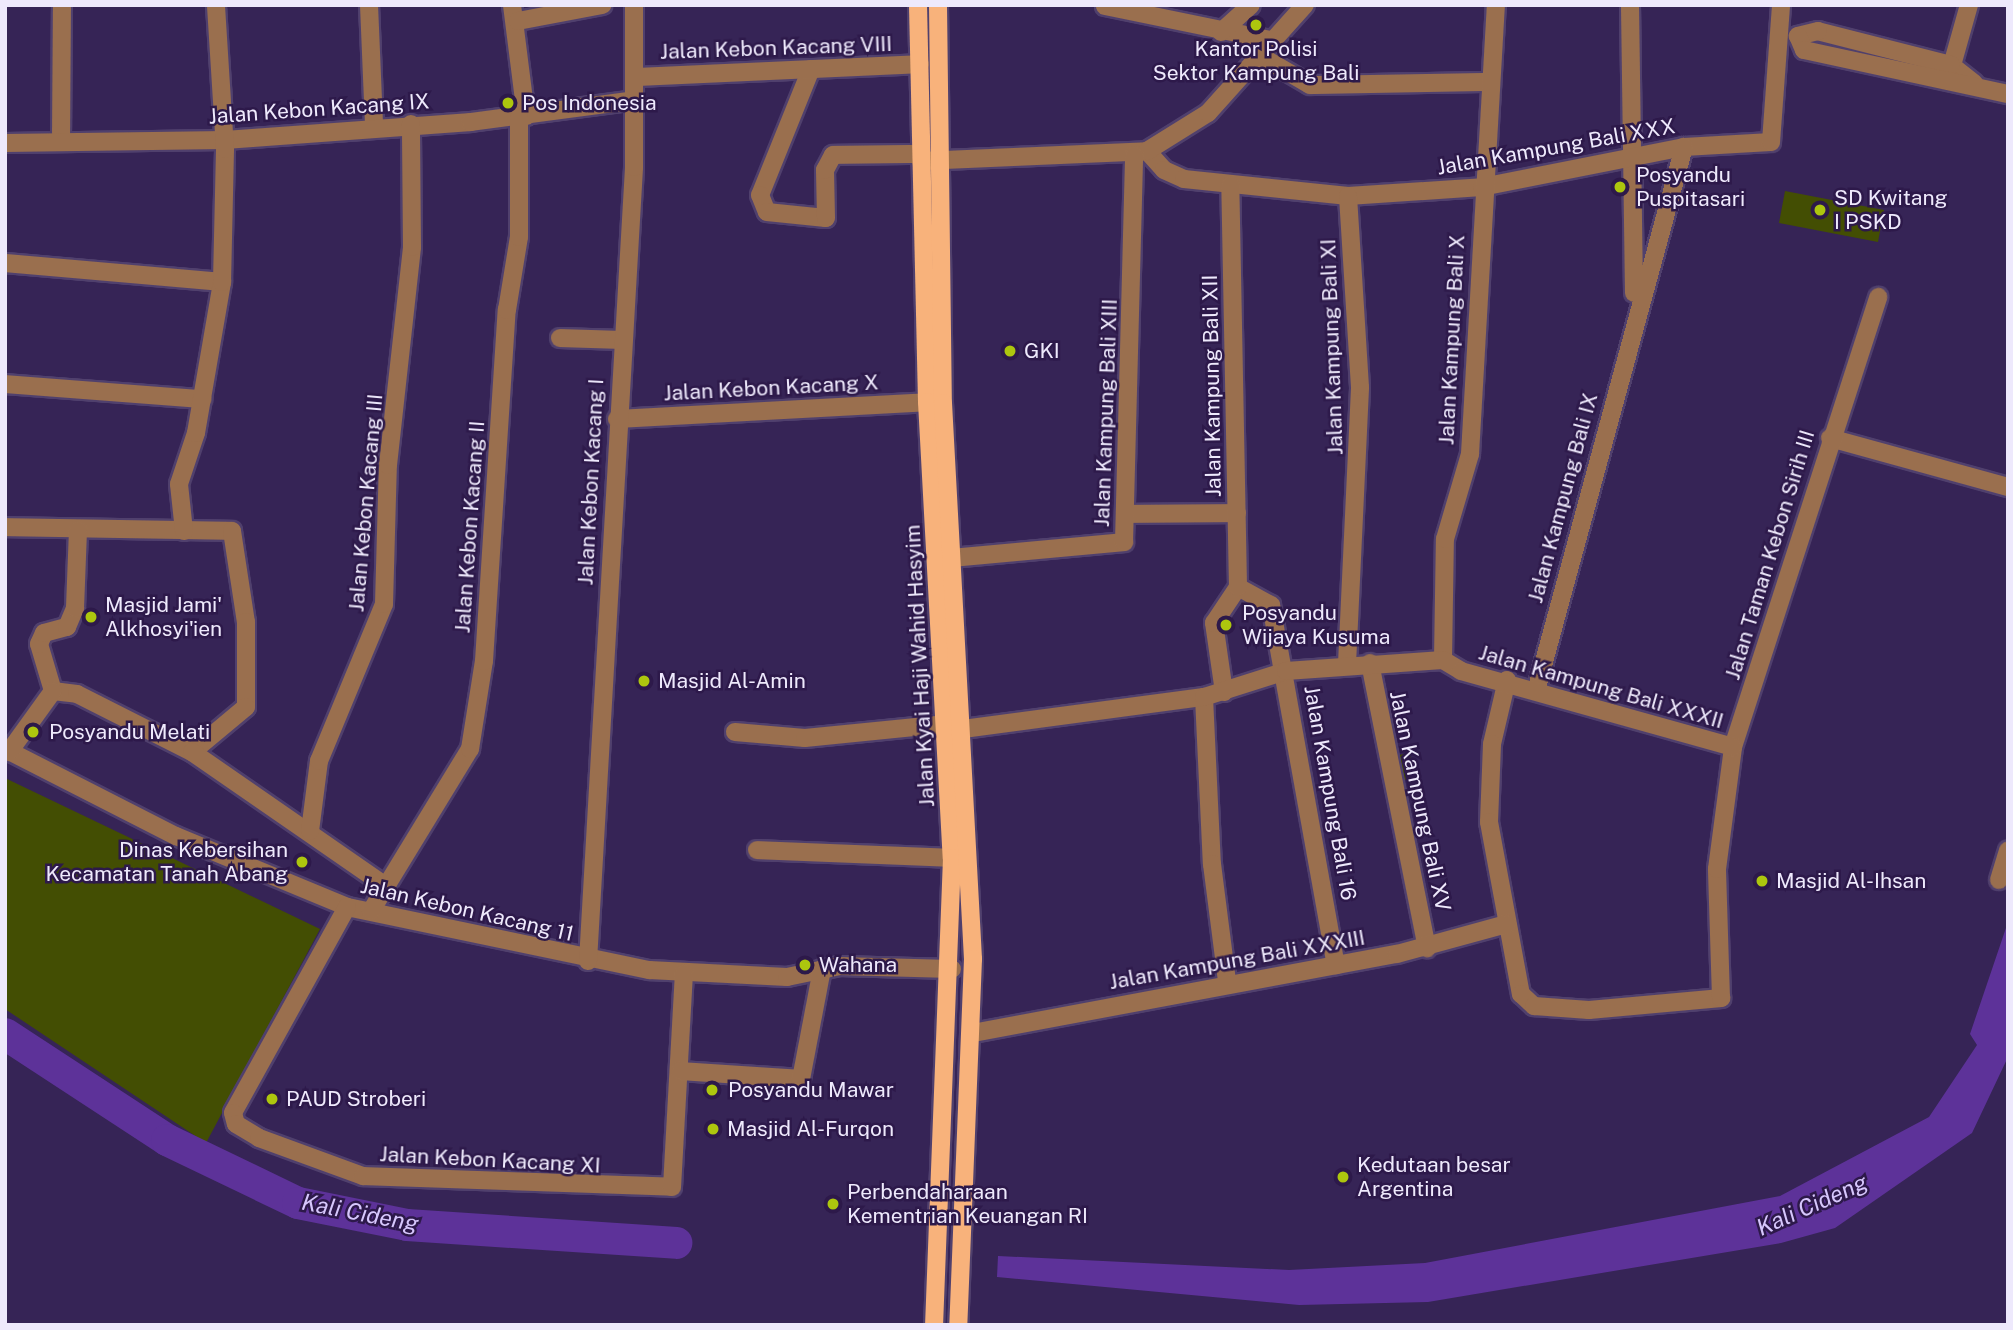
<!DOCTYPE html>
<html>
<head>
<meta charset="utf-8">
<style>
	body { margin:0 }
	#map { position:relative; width:2013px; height:1330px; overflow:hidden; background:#362456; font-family:"Public Sans",sans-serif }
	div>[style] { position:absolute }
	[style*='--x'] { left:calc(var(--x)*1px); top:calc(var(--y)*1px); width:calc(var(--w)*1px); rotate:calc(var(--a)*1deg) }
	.green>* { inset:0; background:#434e03 }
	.water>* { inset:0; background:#5d3299 }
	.river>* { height:32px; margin:-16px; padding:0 16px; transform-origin:16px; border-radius:16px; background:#5d3299 }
	.roads { filter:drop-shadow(2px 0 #50406d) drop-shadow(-2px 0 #50406d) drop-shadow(0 2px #50406d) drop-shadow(0 -2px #50406d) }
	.minor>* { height:18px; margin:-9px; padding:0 9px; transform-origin:9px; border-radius:9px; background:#9a6f4e }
	.major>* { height:18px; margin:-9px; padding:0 9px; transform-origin:9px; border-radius:9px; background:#f8b27b }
	.dots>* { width:19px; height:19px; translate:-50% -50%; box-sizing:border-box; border:4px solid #2d194a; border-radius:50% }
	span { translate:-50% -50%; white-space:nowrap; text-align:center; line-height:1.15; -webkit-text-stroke:5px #2d194a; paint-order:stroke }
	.street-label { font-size:21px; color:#eee9fc }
	.poi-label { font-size:21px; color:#eee9fc }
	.left { translate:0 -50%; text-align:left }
	.right { translate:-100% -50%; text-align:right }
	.water-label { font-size:23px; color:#d7c7fd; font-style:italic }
	.frame { position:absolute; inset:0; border:7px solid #eee9fc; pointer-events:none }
</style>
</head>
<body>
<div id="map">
	<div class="green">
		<div style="clip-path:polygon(1785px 191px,1884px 210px,1878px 242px,1779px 223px)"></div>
		<div style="clip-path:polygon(1410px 753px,1414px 778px,1388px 783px,1383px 758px)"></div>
		<div style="clip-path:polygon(5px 778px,320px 929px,206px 1143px,5px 1009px)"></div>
	</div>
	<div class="water">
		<div style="clip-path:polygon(2008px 922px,2008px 1057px,1972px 1133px,1835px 1228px,1781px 1243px,1428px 1302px,1299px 1305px,997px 1277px,998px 1256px,1289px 1270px,1425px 1263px,1780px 1196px,1929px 1117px,1977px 1045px,1970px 1034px)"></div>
	</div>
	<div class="river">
		<div style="--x:5;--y:1034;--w:194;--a:33.2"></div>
		<div style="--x:167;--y:1140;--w:145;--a:25.7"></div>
		<div style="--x:298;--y:1203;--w:111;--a:11.4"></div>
		<div style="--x:407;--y:1225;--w:270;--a:3.8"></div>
	</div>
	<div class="roads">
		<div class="minor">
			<div style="--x:369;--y:5;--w:119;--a:87.6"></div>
			<div style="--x:512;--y:5;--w:112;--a:82.8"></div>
			<div style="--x:1630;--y:5;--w:288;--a:89.2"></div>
			<div style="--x:1105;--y:6;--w:169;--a:11.6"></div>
			<div style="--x:518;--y:21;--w:86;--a:-10.8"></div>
			<div style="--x:1221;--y:32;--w:40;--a:-42"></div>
			<div style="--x:1257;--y:54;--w:61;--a:30.3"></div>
			<div style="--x:1310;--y:85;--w:178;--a:-1"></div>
			<div style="--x:811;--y:69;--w:136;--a:112"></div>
			<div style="--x:760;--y:195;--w:18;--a:68"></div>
			<div style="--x:767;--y:212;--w:59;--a:5.8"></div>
			<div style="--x:826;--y:218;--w:48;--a:-91.2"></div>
			<div style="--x:825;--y:170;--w:17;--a:-62"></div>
			<div style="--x:833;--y:155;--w:88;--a:-0.7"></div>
			<div style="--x:1949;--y:76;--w:74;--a:-74.3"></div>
			<div style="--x:635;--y:77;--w:285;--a:-2.6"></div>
			<div style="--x:1974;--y:83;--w:29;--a:-142"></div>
			<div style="--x:1951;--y:65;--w:137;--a:-165.7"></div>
			<div style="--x:1818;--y:31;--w:21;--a:166"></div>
			<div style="--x:1798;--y:36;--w:15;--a:67"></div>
			<div style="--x:1804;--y:50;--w:209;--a:12.2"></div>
			<div style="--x:61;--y:142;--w:137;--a:-89.6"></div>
			<div style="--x:5;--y:143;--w:220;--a:-0.8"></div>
			<div style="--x:225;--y:140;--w:247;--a:-4.2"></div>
			<div style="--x:471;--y:122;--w:165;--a:-7.6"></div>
			<div style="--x:1147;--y:151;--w:25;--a:48"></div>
			<div style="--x:1164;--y:170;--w:22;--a:24"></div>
			<div style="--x:1184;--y:179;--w:165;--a:5.9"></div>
			<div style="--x:1348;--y:196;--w:134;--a:-3.8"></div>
			<div style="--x:1482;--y:187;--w:206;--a:-11.2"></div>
			<div style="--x:1684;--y:147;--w:87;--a:-3.3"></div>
			<div style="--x:1771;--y:142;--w:137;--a:-85.8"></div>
			<div style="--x:921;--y:161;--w:226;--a:-2.5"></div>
			<div style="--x:1147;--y:151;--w:72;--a:-31.9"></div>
			<div style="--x:1208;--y:113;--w:145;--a:-48.1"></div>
			<div style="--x:5;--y:263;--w:218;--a:5"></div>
			<div style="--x:560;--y:338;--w:62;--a:1.8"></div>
			<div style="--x:5;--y:384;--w:198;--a:4.4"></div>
			<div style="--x:617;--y:419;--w:310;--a:-3.1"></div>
			<div style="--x:1830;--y:438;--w:185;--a:15.4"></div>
			<div style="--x:1125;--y:514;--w:112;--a:-0.5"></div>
			<div style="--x:5;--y:527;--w:227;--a:1"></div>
			<div style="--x:232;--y:531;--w:92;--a:81.3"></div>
			<div style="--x:246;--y:622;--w:85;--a:90"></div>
			<div style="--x:246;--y:707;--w:70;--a:140.2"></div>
			<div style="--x:184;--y:531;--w:47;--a:-96.1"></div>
			<div style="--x:179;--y:484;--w:54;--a:-71.6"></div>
			<div style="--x:196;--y:433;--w:153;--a:-80.2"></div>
			<div style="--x:222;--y:282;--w:133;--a:-88.7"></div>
			<div style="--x:225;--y:149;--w:144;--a:-93.6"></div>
			<div style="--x:952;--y:558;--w:173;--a:-5.3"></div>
			<div style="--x:1124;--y:542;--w:387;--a:-88.5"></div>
			<div style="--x:1238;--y:587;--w:38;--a:29"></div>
			<div style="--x:1271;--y:605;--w:366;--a:79.8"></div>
			<div style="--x:1443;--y:660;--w:121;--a:-89.1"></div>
			<div style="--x:1445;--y:539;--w:89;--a:-73.6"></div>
			<div style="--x:1470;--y:454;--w:450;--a:-86.7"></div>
			<div style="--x:1370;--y:663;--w:291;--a:78.7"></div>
			<div style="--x:1347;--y:664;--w:277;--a:-87.3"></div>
			<div style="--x:1360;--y:387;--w:191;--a:-93.6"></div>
			<div style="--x:1507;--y:680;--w:66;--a:103.2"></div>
			<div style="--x:1492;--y:744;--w:78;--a:92.2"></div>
			<div style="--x:1489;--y:822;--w:175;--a:79.5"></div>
			<div style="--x:1521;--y:994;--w:18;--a:43"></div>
			<div style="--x:1534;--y:1006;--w:55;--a:4.2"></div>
			<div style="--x:1589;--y:1010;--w:133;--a:-5.2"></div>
			<div style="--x:1721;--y:998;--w:129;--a:-91.8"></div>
			<div style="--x:1717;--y:869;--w:123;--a:-82.5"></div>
			<div style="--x:1733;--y:747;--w:473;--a:-72.1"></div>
			<div style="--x:53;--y:691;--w:24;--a:7"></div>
			<div style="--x:77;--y:694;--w:129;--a:26.8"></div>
			<div style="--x:192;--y:752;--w:234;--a:34.7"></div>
			<div style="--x:53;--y:691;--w:49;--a:-106.6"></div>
			<div style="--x:39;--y:644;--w:12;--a:-66"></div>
			<div style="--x:44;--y:633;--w:24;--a:-15"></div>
			<div style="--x:67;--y:627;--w:21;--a:-67"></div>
			<div style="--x:75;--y:608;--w:78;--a:-87.8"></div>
			<div style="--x:1536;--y:691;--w:564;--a:-74.78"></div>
			<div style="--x:1224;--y:692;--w:70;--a:-98.2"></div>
			<div style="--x:1214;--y:623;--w:43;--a:-56.3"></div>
			<div style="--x:1238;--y:587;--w:402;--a:-91.1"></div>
			<div style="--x:1204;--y:697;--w:167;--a:87.3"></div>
			<div style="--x:1212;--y:864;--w:118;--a:82.7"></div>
			<div style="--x:963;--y:729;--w:243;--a:-7.6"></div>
			<div style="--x:1204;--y:697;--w:86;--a:-17.6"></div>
			<div style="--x:1286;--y:671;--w:157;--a:-4"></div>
			<div style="--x:1443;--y:660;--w:21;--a:31"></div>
			<div style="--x:1461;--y:671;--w:282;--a:15.6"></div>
			<div style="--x:735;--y:732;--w:70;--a:4.9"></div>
			<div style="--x:805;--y:738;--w:142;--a:-5.7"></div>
			<div style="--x:5;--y:749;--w:192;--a:27"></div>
			<div style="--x:176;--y:836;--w:185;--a:22.5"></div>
			<div style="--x:347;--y:907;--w:309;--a:11.8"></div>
			<div style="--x:649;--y:970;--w:138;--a:2.9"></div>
			<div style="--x:787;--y:977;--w:53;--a:-11.9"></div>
			<div style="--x:839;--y:966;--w:113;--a:1.5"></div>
			<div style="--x:9;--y:752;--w:75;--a:-54.2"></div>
			<div style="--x:310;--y:831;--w:71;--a:-82.7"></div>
			<div style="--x:319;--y:761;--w:170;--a:-67.5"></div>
			<div style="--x:384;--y:604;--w:139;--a:-88.4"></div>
			<div style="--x:388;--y:465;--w:219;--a:-83.7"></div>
			<div style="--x:412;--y:247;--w:123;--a:-90.5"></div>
			<div style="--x:757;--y:850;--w:195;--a:2.3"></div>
			<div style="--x:1999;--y:880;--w:31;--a:-73"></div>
			<div style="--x:347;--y:907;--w:235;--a:119"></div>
			<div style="--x:233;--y:1113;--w:11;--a:75"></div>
			<div style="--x:236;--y:1124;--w:27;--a:31"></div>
			<div style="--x:259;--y:1138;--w:111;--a:20.1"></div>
			<div style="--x:363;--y:1176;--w:309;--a:2"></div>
			<div style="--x:672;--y:1187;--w:214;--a:-86.8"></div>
			<div style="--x:371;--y:911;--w:190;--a:-58.6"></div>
			<div style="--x:470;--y:749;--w:89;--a:-81"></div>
			<div style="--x:484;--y:661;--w:352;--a:-86.3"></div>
			<div style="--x:507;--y:310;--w:74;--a:-80.7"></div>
			<div style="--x:519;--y:237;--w:120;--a:-90"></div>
			<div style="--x:588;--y:961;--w:795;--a:-86.68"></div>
			<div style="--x:634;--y:167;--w:162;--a:-90"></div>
			<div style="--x:973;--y:1033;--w:431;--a:-10.6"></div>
			<div style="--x:1397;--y:954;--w:114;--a:-15.3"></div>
			<div style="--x:681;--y:1071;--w:120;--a:3.8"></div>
			<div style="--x:801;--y:1079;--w:112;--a:-79.2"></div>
		</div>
		<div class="major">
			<div style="--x:918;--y:5;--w:397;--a:88.7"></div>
			<div style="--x:927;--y:402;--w:457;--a:86.9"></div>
			<div style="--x:952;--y:858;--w:467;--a:92.2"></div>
			<div style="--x:938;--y:5;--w:398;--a:89.3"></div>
			<div style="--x:943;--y:403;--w:557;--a:86.91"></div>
			<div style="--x:973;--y:959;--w:366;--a:92.3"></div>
		</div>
	</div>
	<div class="dots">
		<div style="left:1256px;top:25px;background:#adc60e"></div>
		<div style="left:508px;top:103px;background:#adc60e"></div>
		<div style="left:1620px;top:187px;background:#adc60e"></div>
		<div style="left:1820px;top:210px;background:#adc60e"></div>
		<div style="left:1010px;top:351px;background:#adc60e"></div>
		<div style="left:91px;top:617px;background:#adc60e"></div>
		<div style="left:1226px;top:625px;background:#adc60e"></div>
		<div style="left:644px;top:681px;background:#adc60e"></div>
		<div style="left:33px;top:732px;background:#adc60e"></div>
		<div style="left:302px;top:862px;background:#adc60e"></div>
		<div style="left:1762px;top:881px;background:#adc60e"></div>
		<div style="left:805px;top:965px;background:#adc60e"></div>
		<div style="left:712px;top:1090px;background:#adc60e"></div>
		<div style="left:272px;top:1099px;background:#adc60e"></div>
		<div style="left:713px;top:1129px;background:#adc60e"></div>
		<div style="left:1343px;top:1177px;background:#adc60e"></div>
		<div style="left:833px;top:1204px;background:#adc60e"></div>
	</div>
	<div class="street-label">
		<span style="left:776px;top:48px;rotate:-2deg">Jalan Kebon Kacang VIII</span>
		<span style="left:319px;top:109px;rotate:-4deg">Jalan Kebon Kacang IX</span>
		<span style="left:1556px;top:147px;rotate:-10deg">Jalan Kampung Bali XXX</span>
		<span style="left:1452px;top:340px;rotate:-87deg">Jalan Kampung Bali X</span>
		<span style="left:1332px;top:347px;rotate:-92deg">Jalan Kampung Bali XI</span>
		<span style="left:1212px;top:386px;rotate:-91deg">Jalan Kampung Bali XII</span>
		<span style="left:771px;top:388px;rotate:-3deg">Jalan Kebon Kacang X</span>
		<span style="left:1106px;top:413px;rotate:-88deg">Jalan Kampung Bali XIII</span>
		<span style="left:591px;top:482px;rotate:-87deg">Jalan Kebon Kacang I</span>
		<span style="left:1563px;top:498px;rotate:-75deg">Jalan Kampung Bali IX</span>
		<span style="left:366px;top:503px;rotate:-85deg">Jalan Kebon Kacang III</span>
		<span style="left:470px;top:527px;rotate:-86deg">Jalan Kebon Kacang II</span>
		<span style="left:1770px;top:555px;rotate:-73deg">Jalan Taman Kebon Sirih III</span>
		<span style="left:920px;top:666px;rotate:-93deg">Jalan Kyai Haji Wahid Hasyim</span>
		<span style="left:1601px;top:687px;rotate:16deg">Jalan Kampung Bali XXXII</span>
		<span style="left:1330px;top:793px;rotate:80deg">Jalan Kampung Bali 16</span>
		<span style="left:1420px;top:801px;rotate:78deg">Jalan Kampung Bali XV</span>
		<span style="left:467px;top:910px;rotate:13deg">Jalan Kebon Kacang 11</span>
		<span style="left:1237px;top:960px;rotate:-10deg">Jalan Kampung Bali XXXIII</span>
		<span style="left:490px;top:1160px;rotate:3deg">Jalan Kebon Kacang XI</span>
	</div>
	<div class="poi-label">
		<span style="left:1256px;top:61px">Kantor Polisi<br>Sektor Kampung Bali</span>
		<span class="left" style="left:522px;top:103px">Pos Indonesia</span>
		<span class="left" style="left:1636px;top:187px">Posyandu<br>Puspitasari</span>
		<span class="left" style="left:1834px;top:210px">SD Kwitang<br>I PSKD</span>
		<span class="left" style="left:1024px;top:351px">GKI</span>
		<span class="left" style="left:105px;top:617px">Masjid Jami'<br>Alkhosyi'ien</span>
		<span class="left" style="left:1242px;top:625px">Posyandu<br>Wijaya Kusuma</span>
		<span class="left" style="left:658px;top:681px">Masjid Al-Amin</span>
		<span class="left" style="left:49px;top:732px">Posyandu Melati</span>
		<span class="right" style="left:288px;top:862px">Dinas Kebersihan<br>Kecamatan Tanah Abang</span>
		<span class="left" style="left:1776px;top:881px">Masjid Al-Ihsan</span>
		<span class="left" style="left:819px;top:965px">Wahana</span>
		<span class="left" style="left:728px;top:1090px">Posyandu Mawar</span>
		<span class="left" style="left:286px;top:1099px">PAUD Stroberi</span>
		<span class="left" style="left:727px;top:1129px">Masjid Al-Furqon</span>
		<span class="left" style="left:1357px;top:1177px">Kedutaan besar<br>Argentina</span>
		<span class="left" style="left:847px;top:1204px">Perbendaharaan<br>Kementrian Keuangan RI</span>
	</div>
	<div class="water-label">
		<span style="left:1812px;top:1205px;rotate:-24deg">Kali Cideng</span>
		<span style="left:360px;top:1213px;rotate:11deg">Kali Cideng</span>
	</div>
	<div class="frame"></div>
</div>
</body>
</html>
